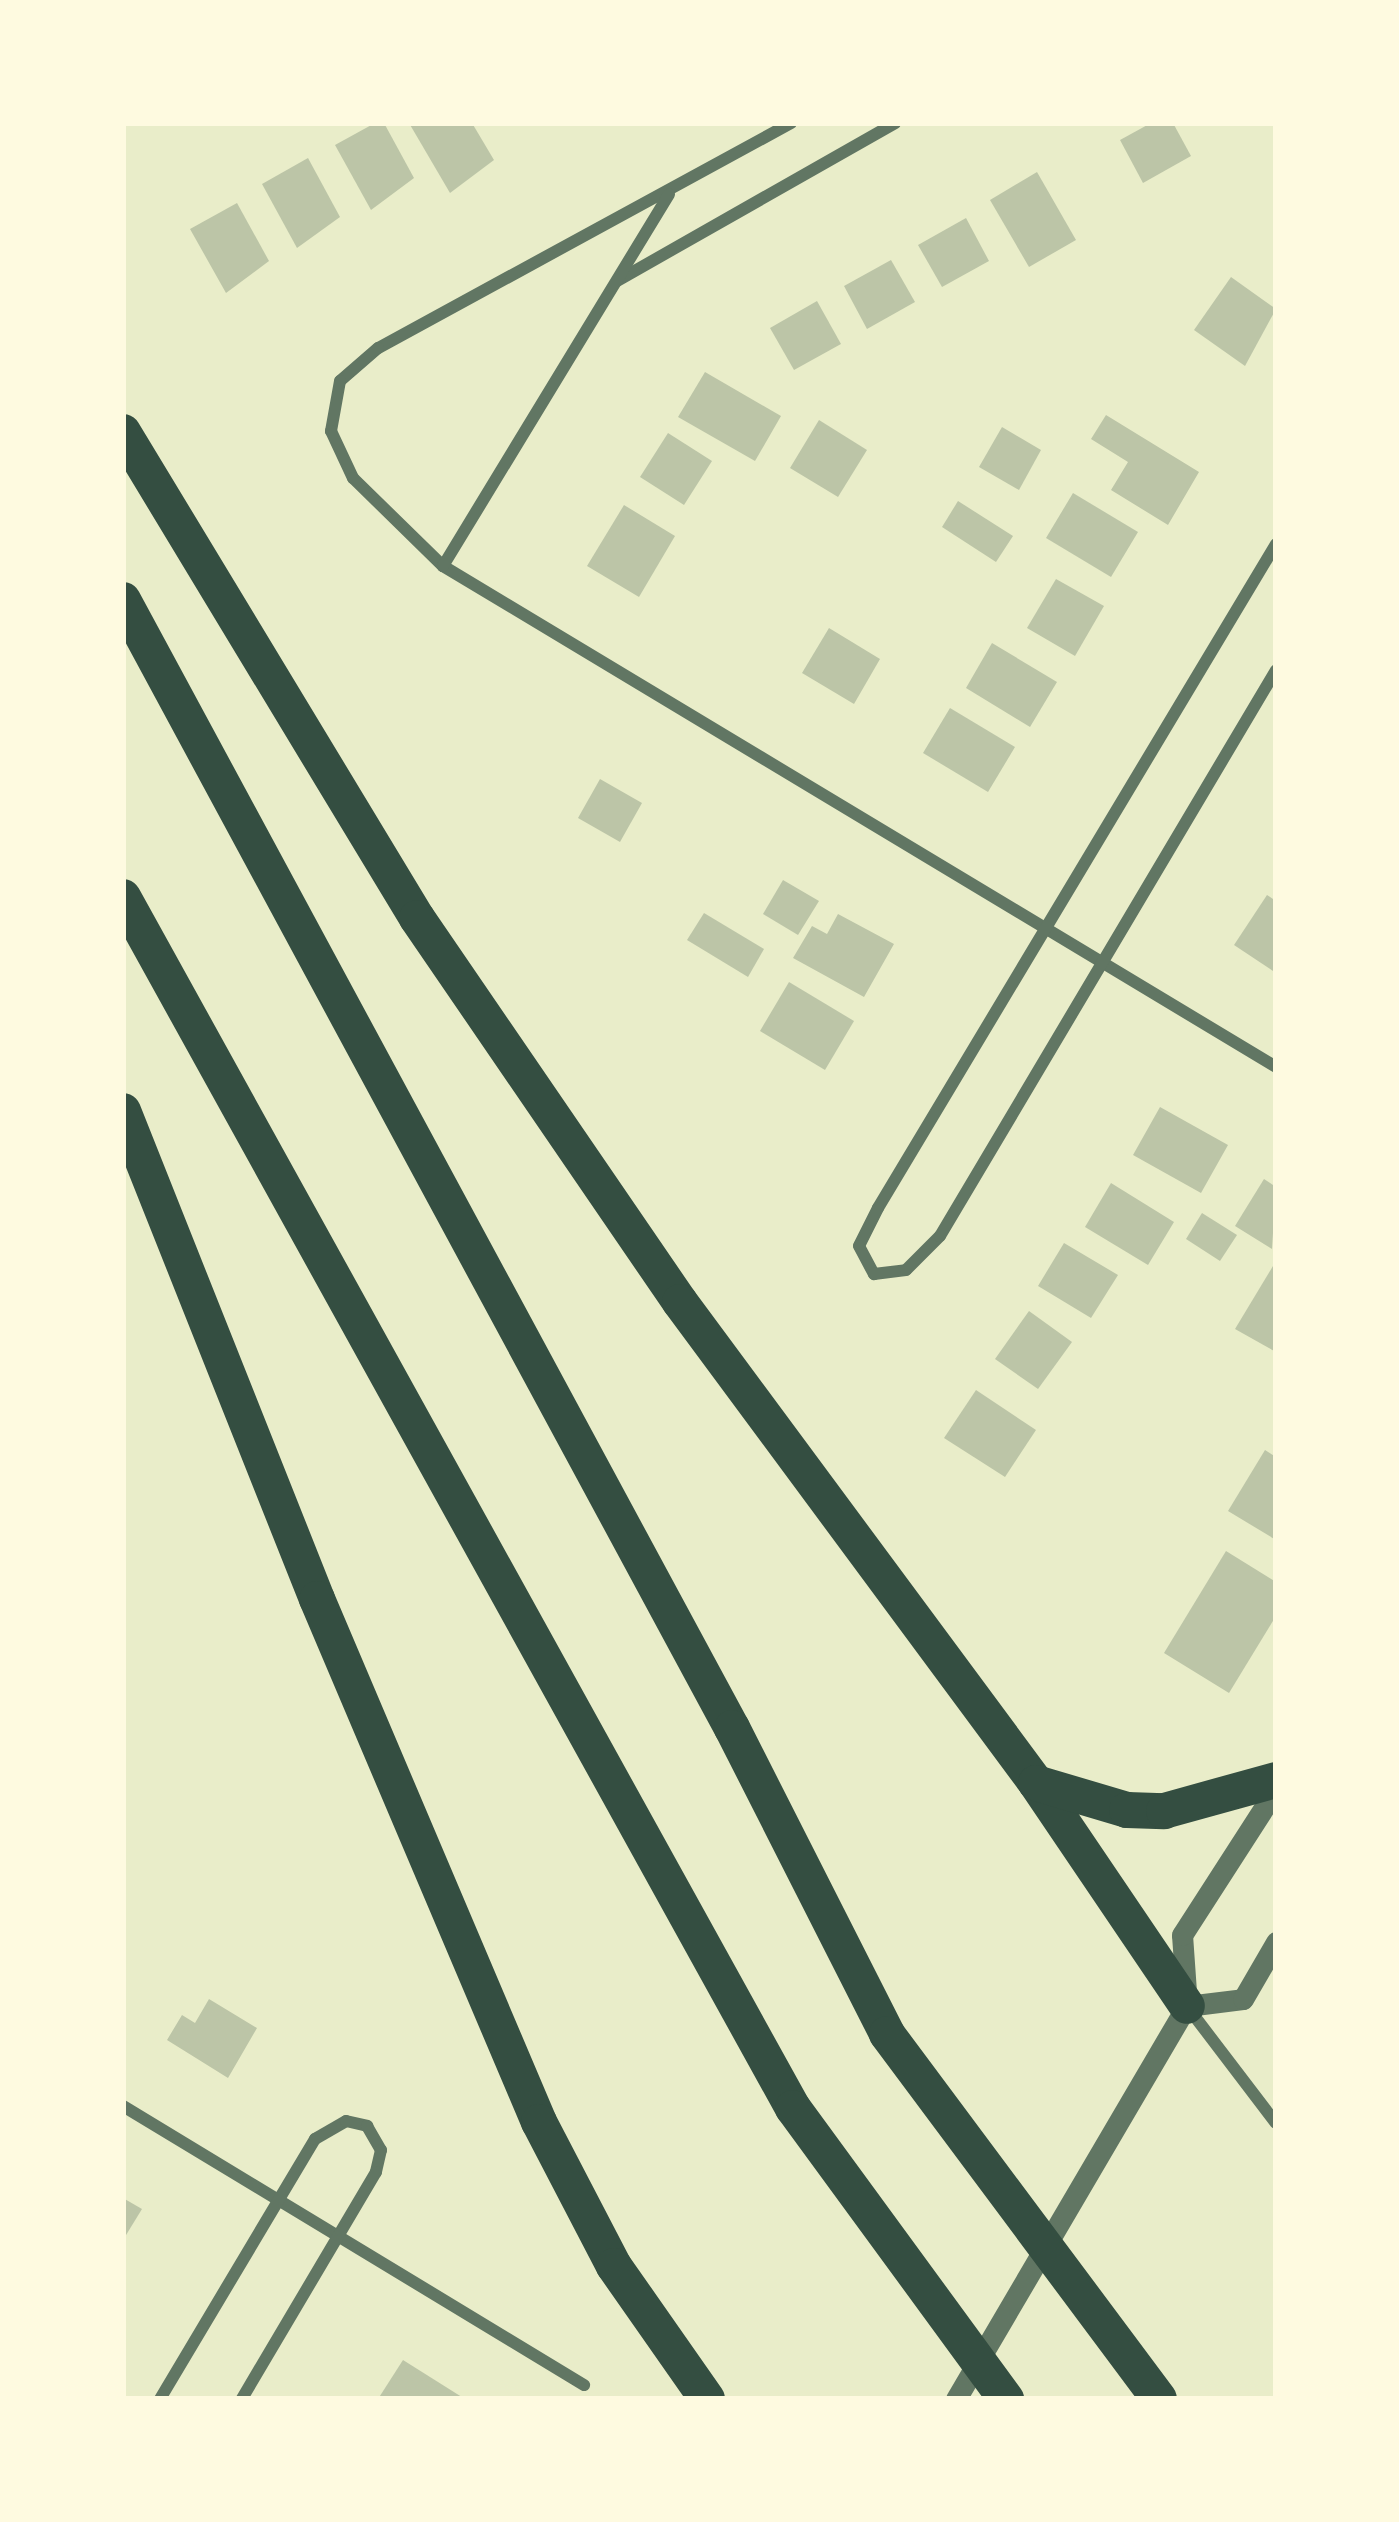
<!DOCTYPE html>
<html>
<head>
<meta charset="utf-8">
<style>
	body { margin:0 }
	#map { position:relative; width:1399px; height:2522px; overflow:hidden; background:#e9edc9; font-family:"Asap Condensed",sans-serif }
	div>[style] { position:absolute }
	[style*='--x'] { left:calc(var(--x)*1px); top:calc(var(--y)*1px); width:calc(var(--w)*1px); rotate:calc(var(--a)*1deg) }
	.building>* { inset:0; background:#bcc5a7 }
	.minor>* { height:12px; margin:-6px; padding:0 6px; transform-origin:6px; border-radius:6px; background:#617663 }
	.tertiary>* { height:21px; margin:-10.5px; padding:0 10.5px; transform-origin:10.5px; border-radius:10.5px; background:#617663 }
	.motorway>* { height:36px; margin:-18px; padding:0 18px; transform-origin:18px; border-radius:18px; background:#344e41 }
	span { translate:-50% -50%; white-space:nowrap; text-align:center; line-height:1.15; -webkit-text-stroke:10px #fefae0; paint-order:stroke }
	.frame { position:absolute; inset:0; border:126px solid #fefae0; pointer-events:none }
</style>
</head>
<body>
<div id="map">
	<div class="building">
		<div style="clip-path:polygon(375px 123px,384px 123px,414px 178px,371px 210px,335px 145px)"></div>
		<div style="clip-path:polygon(409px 123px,472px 123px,494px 160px,450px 193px)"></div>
		<div style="clip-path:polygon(1151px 123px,1173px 123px,1191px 156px,1143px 183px,1120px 140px)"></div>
		<div style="clip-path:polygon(308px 158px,340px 217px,297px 248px,262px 184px)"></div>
		<div style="clip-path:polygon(1037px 172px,1076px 240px,1029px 267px,990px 200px)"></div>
		<div style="clip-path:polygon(237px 203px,269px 261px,226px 293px,190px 229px)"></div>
		<div style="clip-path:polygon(966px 218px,989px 261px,942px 287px,918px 245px)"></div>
		<div style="clip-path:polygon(891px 260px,915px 302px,867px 329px,844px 286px)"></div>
		<div style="clip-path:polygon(1231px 277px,1276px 309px,1245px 366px,1194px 330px)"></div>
		<div style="clip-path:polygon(817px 301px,841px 344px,794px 370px,770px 328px)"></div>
		<div style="clip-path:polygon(705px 372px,781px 416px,755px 461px,678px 417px)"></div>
		<div style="clip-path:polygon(1106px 415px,1199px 472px,1168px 525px,1111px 490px,1128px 462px,1091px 439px)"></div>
		<div style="clip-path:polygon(819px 420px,867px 450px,838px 497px,790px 468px)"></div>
		<div style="clip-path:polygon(1002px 427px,1041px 450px,1019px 490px,979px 467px)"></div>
		<div style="clip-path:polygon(668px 433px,712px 461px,684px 505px,640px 477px)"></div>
		<div style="clip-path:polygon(1073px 493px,1138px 532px,1111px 577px,1046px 538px)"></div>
		<div style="clip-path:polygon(958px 501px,1013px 536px,996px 562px,942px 527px)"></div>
		<div style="clip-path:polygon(624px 505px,675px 536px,639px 597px,587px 566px)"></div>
		<div style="clip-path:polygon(1056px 579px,1104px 606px,1075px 656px,1027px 628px)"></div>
		<div style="clip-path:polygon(829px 628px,880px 659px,854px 704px,802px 673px)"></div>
		<div style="clip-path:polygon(992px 643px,1057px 682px,1030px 727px,966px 688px)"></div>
		<div style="clip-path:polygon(950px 708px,1015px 747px,988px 792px,923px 753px)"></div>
		<div style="clip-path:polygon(600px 779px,642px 803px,620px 842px,578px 818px)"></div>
		<div style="clip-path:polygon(783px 880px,819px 901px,798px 935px,763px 914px)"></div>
		<div style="clip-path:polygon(1267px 895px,1276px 901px,1276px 973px,1234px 945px)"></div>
		<div style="clip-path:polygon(704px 913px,764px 949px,748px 977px,687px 940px)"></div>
		<div style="clip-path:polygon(838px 914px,894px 944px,864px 997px,793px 958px,812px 926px,827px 934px)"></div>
		<div style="clip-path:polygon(789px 982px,854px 1021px,825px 1070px,760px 1031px)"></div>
		<div style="clip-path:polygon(1160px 1107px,1228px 1145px,1201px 1193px,1133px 1155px)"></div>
		<div style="clip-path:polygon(1264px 1179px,1276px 1187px,1272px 1249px,1235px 1226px)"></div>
		<div style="clip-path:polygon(1111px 1183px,1174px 1222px,1148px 1265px,1085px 1227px)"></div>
		<div style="clip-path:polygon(1202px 1213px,1237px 1235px,1220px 1261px,1186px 1239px)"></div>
		<div style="clip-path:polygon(1064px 1243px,1118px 1275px,1091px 1318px,1038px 1286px)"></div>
		<div style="clip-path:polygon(1276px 1261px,1276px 1352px,1235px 1329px)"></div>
		<div style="clip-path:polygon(1029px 1311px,1072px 1342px,1038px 1389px,995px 1359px)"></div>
		<div style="clip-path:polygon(976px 1390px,1036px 1430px,1005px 1477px,944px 1438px)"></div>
		<div style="clip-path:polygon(1265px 1450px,1276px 1457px,1276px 1540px,1228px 1511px)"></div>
		<div style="clip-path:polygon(1226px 1551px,1276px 1582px,1276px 1616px,1229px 1693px,1164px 1653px)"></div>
		<div style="clip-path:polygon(209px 1999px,257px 2028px,228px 2078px,167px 2040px,182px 2015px,195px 2023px)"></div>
		<div style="clip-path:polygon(123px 2198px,142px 2209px,123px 2240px)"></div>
		<div style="clip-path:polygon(403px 2360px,465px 2399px,378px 2399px)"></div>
	</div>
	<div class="minor">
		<div style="--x:791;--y:123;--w:470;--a:151.4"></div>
		<div style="--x:378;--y:348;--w:50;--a:139"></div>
		<div style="--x:340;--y:381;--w:51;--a:100.2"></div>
		<div style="--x:331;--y:431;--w:52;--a:64.9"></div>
		<div style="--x:353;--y:478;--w:126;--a:44.4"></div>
		<div style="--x:443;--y:566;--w:972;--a:31.02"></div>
		<div style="--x:617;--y:281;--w:320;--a:-29.6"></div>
		<div style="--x:1276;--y:544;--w:774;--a:120.94"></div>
		<div style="--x:878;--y:1208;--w:42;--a:116.6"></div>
		<div style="--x:859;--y:1246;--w:32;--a:62"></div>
		<div style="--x:874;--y:1274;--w:32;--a:-7"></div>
		<div style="--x:906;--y:1270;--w:48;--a:-45"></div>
		<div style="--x:940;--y:1236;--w:658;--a:-59.3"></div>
		<div style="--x:443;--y:566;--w:435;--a:-58.7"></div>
		<div style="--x:1189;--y:2009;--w:143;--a:52.7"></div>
		<div style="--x:123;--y:2106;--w:539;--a:31.18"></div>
		<div style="--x:160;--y:2399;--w:303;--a:-59.2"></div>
		<div style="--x:315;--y:2139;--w:36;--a:-30"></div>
		<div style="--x:346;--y:2121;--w:22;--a:13"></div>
		<div style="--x:367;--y:2126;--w:28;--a:60"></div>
		<div style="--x:381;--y:2150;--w:23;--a:103"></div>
		<div style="--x:376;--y:2172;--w:264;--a:120.6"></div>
	</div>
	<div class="tertiary">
		<div style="--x:1187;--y:2006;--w:56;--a:-7.1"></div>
		<div style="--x:1243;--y:1999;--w:66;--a:-59.9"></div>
		<div style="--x:956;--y:2399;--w:456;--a:-59.6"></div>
		<div style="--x:1187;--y:2006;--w:71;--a:-94"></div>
		<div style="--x:1182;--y:1935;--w:174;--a:-57.2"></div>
	</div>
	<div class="motorway">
		<div style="--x:123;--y:432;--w:568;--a:58.83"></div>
		<div style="--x:417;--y:918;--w:465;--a:55.6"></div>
		<div style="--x:680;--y:1302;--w:598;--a:53.49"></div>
		<div style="--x:1036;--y:1783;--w:269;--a:55.9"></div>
		<div style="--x:123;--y:600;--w:1282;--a:61.64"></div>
		<div style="--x:732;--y:1728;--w:343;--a:63.1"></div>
		<div style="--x:887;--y:2034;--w:455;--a:53.3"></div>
		<div style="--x:123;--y:897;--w:1384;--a:61.05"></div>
		<div style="--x:793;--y:2108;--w:361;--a:53.8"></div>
		<div style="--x:123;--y:1111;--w:525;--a:68.32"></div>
		<div style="--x:317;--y:1599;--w:568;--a:67"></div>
		<div style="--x:539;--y:2122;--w:162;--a:62.5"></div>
		<div style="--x:614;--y:2266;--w:162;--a:55"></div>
		<div style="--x:1036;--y:1783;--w:95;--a:16.5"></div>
		<div style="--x:1127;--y:1810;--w:37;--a:2"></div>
		<div style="--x:1164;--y:1811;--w:116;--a:-15.5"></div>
	</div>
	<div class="frame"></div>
</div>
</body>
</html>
